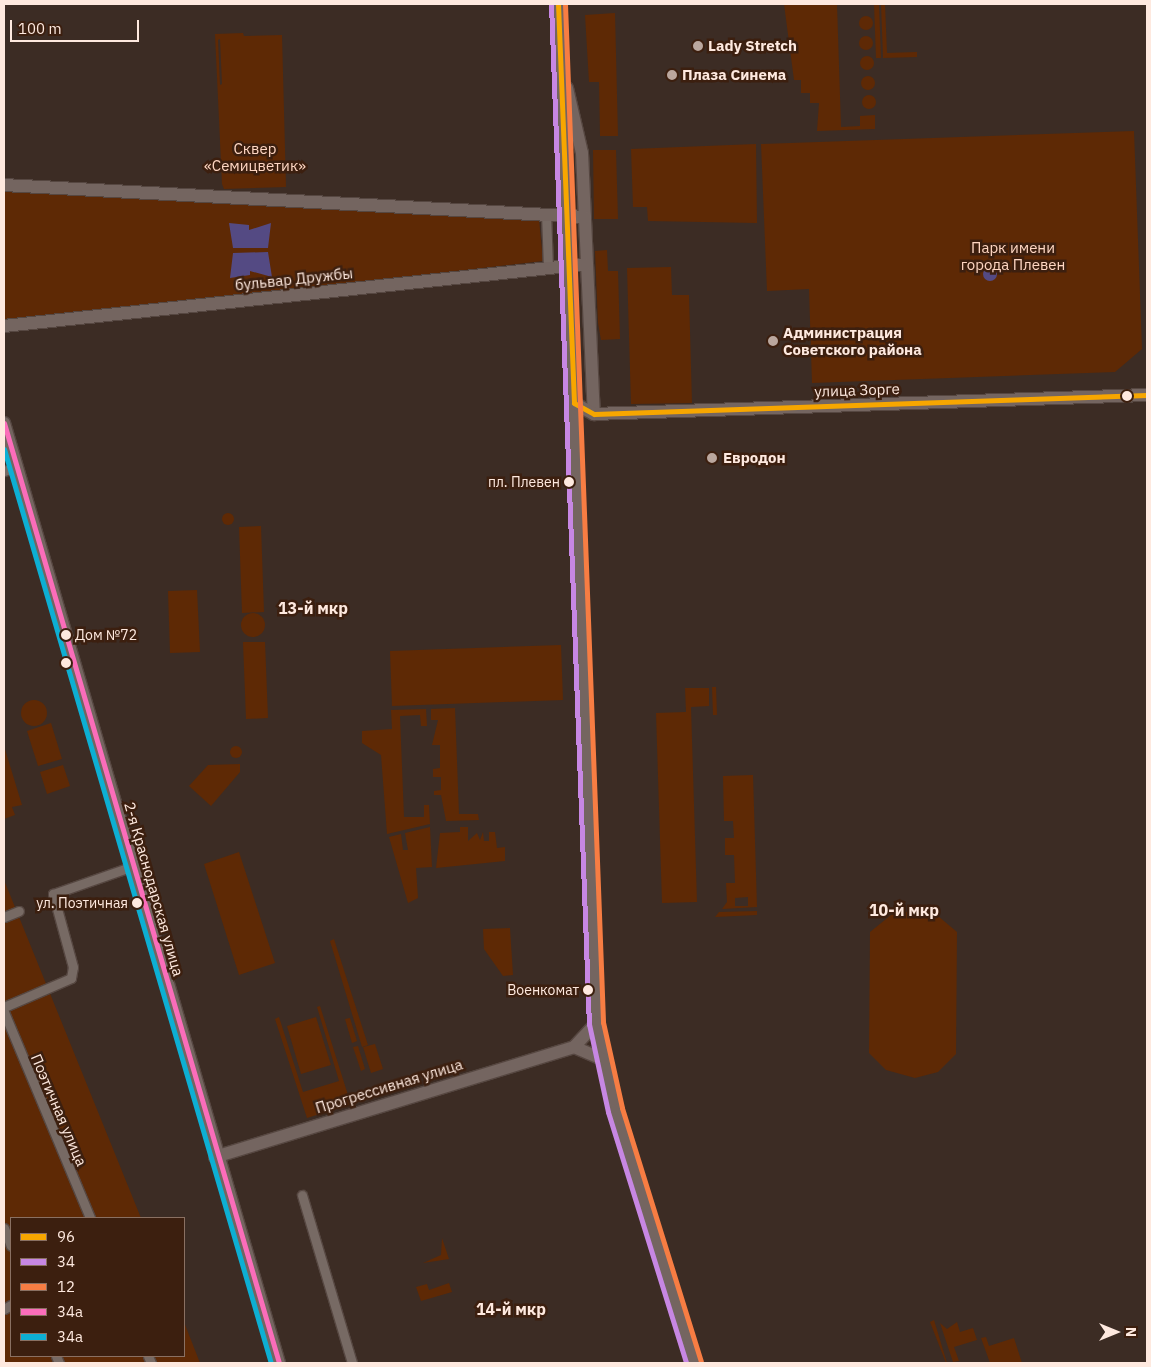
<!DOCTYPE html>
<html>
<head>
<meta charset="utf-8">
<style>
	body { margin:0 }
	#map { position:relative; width:1151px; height:1367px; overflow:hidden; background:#3c2c24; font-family:"IBM Plex Sans",sans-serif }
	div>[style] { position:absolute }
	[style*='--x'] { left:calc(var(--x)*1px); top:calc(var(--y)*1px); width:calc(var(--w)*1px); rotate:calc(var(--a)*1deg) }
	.green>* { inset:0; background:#5e2905 }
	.round { border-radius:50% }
	.water>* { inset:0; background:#544a83 }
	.roads { filter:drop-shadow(1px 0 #564741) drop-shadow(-1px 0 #564741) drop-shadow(0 1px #564741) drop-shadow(0 -1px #564741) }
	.street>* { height:9px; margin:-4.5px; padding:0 4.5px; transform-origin:4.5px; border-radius:4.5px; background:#776a64 }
	.secondary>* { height:12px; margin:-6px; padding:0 6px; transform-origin:6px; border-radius:6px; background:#746560 }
	.bus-1>* { height:5px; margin:-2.5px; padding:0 2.5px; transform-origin:2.5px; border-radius:2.5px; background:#f7a600 }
	.bus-2>* { height:5px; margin:-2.5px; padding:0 2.5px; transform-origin:2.5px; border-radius:2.5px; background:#c787e3 }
	.bus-3>* { height:5px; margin:-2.5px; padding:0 2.5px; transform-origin:2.5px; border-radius:2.5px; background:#f77d43 }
	.bus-4>* { height:5px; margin:-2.5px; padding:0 2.5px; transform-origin:2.5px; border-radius:2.5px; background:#fb6dba }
	.bus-5>* { height:5px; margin:-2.5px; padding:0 2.5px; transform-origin:2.5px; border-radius:2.5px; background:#0dafd3 }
	.dots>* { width:14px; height:14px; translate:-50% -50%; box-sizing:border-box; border:2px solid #3c1f0f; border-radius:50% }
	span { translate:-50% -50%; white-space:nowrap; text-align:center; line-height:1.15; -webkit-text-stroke:5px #3c1f0f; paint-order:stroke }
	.bus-label { font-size:14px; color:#fee9df }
	.right { translate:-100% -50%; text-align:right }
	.left { translate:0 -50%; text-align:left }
	.poi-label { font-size:15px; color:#fee9df; font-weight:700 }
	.park-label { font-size:15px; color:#fed6c2 }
	.street-label { font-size:15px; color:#fee9df }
	.neighbourhood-label { font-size:16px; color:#fee9df; font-weight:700 }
	.frame { position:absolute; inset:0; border:5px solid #fee9df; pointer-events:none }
	.legend { position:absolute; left:10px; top:1217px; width:175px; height:140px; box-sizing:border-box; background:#3c1f0f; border:1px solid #8a7062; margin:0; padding:6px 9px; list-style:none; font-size:15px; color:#fee9df }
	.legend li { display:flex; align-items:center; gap:10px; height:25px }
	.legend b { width:25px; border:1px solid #8a7062 }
	.north { position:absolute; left:1091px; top:1307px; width:50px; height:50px; -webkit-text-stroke:4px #3c1f0f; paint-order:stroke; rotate:90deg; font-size:14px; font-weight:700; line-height:20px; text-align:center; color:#fee9df }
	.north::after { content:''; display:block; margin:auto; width:18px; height:22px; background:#fee9df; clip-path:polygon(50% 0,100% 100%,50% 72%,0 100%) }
	.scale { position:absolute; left:10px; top:20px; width:129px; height:22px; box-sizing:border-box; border:2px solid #fee9df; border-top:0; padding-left:6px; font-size:15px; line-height:18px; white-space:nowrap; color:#fee9df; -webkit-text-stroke:4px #3c1f0f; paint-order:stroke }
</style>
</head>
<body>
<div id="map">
	<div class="green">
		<div style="clip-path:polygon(784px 4px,837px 4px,841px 127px,860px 126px,860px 116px,875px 115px,875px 129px,817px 131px,819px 103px,810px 103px,810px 93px,801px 93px,801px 80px,794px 80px)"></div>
		<div style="clip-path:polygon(874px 4px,879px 4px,881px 58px,876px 58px)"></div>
		<div style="clip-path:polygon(881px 4px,885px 4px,887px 53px,917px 52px,917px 57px,883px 58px)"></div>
		<div style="clip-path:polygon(615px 13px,618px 136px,600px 136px,599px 82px,589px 82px,585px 15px)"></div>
		<div class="round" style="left:859px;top:16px;width:14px;height:14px"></div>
		<div style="clip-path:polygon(evenodd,243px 33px,244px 36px,282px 35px,286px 187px,224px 189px,222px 184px,215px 34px,243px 33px,220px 39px,222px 84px,220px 85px,218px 40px,220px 39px)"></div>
		<div class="round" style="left:859px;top:36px;width:14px;height:14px"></div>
		<div class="round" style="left:860px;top:56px;width:14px;height:14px"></div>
		<div class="round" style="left:861px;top:76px;width:14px;height:14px"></div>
		<div class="round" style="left:862px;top:95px;width:14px;height:14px"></div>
		<div style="clip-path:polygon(1134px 131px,1142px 349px,1115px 372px,812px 383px,809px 289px,767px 291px,761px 144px)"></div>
		<div style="clip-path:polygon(756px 144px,757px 223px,648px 221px,647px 207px,633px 207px,631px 149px)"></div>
		<div style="clip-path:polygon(593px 150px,616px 150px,618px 219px,594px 219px)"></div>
		<div style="clip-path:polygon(4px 190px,539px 219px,543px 261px,4px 323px)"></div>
		<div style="clip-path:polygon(607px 250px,608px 271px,618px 271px,620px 339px,601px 340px,598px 323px,595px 251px)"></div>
		<div style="clip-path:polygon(671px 267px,672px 295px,689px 295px,692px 403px,631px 404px,627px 268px)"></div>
		<div class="round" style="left:222px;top:513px;width:12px;height:12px"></div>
		<div style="clip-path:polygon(261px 526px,264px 612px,242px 613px,239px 527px)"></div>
		<div style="clip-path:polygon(197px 590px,200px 652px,170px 653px,168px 591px)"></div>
		<div class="round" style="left:241px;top:613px;width:24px;height:24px"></div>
		<div style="clip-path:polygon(243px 642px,265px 642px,268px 718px,246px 719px)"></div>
		<div style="clip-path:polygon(561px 645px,563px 700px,392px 706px,390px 651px)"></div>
		<div style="clip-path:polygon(712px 687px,716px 687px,717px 715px,713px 715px)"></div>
		<div style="clip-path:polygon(685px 688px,709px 688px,709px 706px,691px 707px,697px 902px,662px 903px,656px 713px,686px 712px)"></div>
		<div class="round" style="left:21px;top:700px;width:26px;height:26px"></div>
		<div style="clip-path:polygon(455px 708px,459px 814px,478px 814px,479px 820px,446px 821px,441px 795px,434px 795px,434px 791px,441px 790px,441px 777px,433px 777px,433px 769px,440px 768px,440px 745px,432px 745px,438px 720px,431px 720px,431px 709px)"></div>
		<div style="clip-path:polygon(426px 709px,427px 726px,421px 726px,420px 715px,400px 716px,404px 817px,424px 817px,424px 805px,429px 805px,430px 824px,387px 834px,381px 755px,362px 743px,362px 731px,392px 729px,391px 710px)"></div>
		<div style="clip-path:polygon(51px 723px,62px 759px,38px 766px,27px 731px)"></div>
		<div style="clip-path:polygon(4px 746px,22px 805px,12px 807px,15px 815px,4px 819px)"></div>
		<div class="round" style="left:230px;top:746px;width:12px;height:12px"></div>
		<div style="clip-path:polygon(240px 764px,240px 772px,211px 806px,189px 786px,208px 765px)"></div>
		<div style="clip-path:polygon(63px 765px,70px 786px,47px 794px,40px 772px)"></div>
		<div style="clip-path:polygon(evenodd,753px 775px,757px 907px,722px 909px,727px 902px,726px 883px,735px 883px,734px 855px,725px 855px,725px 838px,734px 838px,733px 821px,724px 821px,723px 776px,753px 775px,748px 897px,748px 906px,735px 906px,735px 898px,748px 897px)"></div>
		<div style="clip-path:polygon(430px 827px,432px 867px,416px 868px,418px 898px,408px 903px,389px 837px,401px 834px,403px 850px,408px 850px,405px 833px)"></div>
		<div style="clip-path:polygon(460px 827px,468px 827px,468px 841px,477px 833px,480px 840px,483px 832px,484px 841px,489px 841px,489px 832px,495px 832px,497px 848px,505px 847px,505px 861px,436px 868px,440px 833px,460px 832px)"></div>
		<div style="clip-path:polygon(239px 852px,275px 963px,239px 975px,204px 864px)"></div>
		<div style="clip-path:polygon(4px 880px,141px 1218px,11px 1218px,11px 1356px,184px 1356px,184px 1322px,200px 1363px,4px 1363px)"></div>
		<div style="clip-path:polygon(916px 910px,938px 916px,957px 932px,956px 1054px,938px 1072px,915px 1078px,886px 1070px,869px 1053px,870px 932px,891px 915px)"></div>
		<div style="clip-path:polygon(757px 911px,757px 915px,715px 917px,719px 912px)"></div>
		<div style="clip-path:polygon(510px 928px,513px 975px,503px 976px,484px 949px,483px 929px)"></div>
		<div style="clip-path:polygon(334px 939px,368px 1045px,362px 1047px,330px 941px)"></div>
		<div style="clip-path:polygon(320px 1006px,348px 1095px,371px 1090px,374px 1097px,307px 1118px,275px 1019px,279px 1017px,303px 1092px,339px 1081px,317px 1007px)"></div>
		<div style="clip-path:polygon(316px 1017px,331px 1065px,301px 1074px,287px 1026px)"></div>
		<div style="clip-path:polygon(350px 1018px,357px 1041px,352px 1043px,345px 1019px)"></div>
		<div style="clip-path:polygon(375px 1044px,383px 1069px,371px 1073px,363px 1047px)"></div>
		<div style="clip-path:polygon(358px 1046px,365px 1069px,361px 1071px,353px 1047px)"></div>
		<div style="clip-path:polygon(442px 1238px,449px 1259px,423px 1263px,441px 1255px)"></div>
		<div style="clip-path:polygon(449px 1283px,452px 1292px,421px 1301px,416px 1287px,427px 1284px,429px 1290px)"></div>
		<div style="clip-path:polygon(934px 1320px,947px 1363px,946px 1363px,930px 1322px)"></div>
		<div style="clip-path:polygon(957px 1322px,960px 1332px,973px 1328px,977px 1340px,954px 1347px,959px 1361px,953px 1362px,940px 1323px,947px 1329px)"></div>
		<div style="clip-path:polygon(986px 1337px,989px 1346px,1014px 1338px,1022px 1363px,990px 1363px,981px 1338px)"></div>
	</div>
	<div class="water">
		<div style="clip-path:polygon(229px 223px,249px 225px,249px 230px,271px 223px,268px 248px,233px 248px)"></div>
		<div style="clip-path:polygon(268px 252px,272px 277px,250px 271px,250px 275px,230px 278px,233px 253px)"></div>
		<div class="round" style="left:983px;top:267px;width:14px;height:14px"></div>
	</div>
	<div class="roads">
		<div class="street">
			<div style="--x:546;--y:213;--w:55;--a:87.9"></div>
			<div style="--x:4;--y:471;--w:13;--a:-18"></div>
			<div style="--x:4;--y:917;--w:16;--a:-22"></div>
			<div style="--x:4;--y:1007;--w:73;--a:-23.4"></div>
			<div style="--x:71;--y:978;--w:11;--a:-80"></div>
			<div style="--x:73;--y:967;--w:76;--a:-105.3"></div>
			<div style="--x:53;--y:894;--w:82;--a:-19.3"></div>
			<div style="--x:4;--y:1012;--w:223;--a:67.3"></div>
			<div style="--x:302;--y:1195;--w:175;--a:73.4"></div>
			<div style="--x:4;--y:1228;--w:19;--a:69"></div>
			<div style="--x:4;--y:1309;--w:8;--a:-30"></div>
			<div style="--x:56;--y:1356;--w:8;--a:67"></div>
			<div style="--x:148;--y:1356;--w:8;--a:67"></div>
		</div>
		<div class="secondary">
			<div style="--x:558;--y:4;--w:1020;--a:87.86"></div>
			<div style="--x:596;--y:1023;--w:89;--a:77.7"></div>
			<div style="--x:615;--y:1110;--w:265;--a:72.7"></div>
			<div style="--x:567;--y:88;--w:67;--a:77"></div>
			<div style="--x:582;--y:153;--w:261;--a:87.4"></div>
			<div style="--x:4;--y:185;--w:582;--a:3.15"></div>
			<div style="--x:4;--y:326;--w:586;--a:-6.07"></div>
			<div style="--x:574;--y:403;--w:23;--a:29"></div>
			<div style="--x:594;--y:414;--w:553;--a:-1.97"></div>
			<div style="--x:4;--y:423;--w:979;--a:73.69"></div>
			<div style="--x:574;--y:1047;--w:30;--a:23"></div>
			<div style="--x:215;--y:1157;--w:375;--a:-17"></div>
			<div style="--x:574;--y:1047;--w:33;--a:-47"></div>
		</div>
	</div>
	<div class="bus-1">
		<div style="--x:558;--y:4;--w:399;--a:87.7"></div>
		<div style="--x:574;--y:403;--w:23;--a:29"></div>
		<div style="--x:594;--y:414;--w:553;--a:-1.97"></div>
	</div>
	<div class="bus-2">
		<div style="--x:551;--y:4;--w:1021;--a:87.87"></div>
		<div style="--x:589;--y:1024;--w:90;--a:77.8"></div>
		<div style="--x:608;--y:1112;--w:263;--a:72.7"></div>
	</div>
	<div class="bus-3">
		<div style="--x:565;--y:4;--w:1019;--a:87.86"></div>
		<div style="--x:603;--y:1022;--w:88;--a:77.5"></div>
		<div style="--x:622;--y:1108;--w:265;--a:72.7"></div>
	</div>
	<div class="bus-4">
		<div style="--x:4;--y:423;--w:979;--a:73.69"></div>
	</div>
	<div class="bus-5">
		<div style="--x:4;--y:449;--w:952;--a:73.72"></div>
	</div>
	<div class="dots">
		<div style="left:698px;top:46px;background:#baa79e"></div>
		<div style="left:672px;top:75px;background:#baa79e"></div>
		<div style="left:773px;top:341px;background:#baa79e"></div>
		<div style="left:1127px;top:396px;background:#fee9df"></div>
		<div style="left:712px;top:458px;background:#baa79e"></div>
		<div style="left:569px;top:482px;background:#fee9df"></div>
		<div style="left:66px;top:635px;background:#fee9df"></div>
		<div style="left:66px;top:663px;background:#fee9df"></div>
		<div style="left:137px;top:903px;background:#fee9df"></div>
		<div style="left:588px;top:990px;background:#fee9df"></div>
	</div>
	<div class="bus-label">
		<span class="right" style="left:560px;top:482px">пл. Плевен</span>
		<span class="left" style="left:75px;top:635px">Дом №72</span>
		<span class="right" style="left:128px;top:903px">ул. Поэтичная</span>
		<span class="right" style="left:579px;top:990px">Военкомат</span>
	</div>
	<div class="poi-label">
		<span class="left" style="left:708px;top:46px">Lady Stretch</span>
		<span class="left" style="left:682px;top:75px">Плаза Синема</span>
		<span class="left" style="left:783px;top:341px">Администрация<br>Советского района</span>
		<span class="left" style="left:723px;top:458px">Евродон</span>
	</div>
	<div class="park-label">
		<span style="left:255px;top:157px">Сквер<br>«Семицветик»</span>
		<span style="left:1013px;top:256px">Парк имени<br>города Плевен</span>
	</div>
	<div class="street-label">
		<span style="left:294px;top:279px;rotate:-6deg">бульвар Дружбы</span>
		<span style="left:857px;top:390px;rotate:-2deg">улица Зорге</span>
		<span style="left:154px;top:889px;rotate:74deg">2-я Краснодарская улица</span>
		<span style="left:389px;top:1086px;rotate:-17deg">Прогрессивная улица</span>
		<span style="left:59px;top:1110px;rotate:67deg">Поэтичная улица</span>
	</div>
	<div class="neighbourhood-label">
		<span style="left:313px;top:608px">13-й мкр</span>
		<span style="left:904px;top:910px">10-й мкр</span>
		<span style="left:511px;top:1309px">14-й мкр</span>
	</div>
	<div class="frame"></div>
	<ul class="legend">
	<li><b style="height:6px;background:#f7a600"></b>96</li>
	<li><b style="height:6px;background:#c787e3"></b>34</li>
	<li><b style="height:6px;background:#f77d43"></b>12</li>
	<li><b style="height:6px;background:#fb6dba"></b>34а</li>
	<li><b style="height:6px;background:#0dafd3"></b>34a</li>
	</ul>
	<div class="north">N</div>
	<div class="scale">100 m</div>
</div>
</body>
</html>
